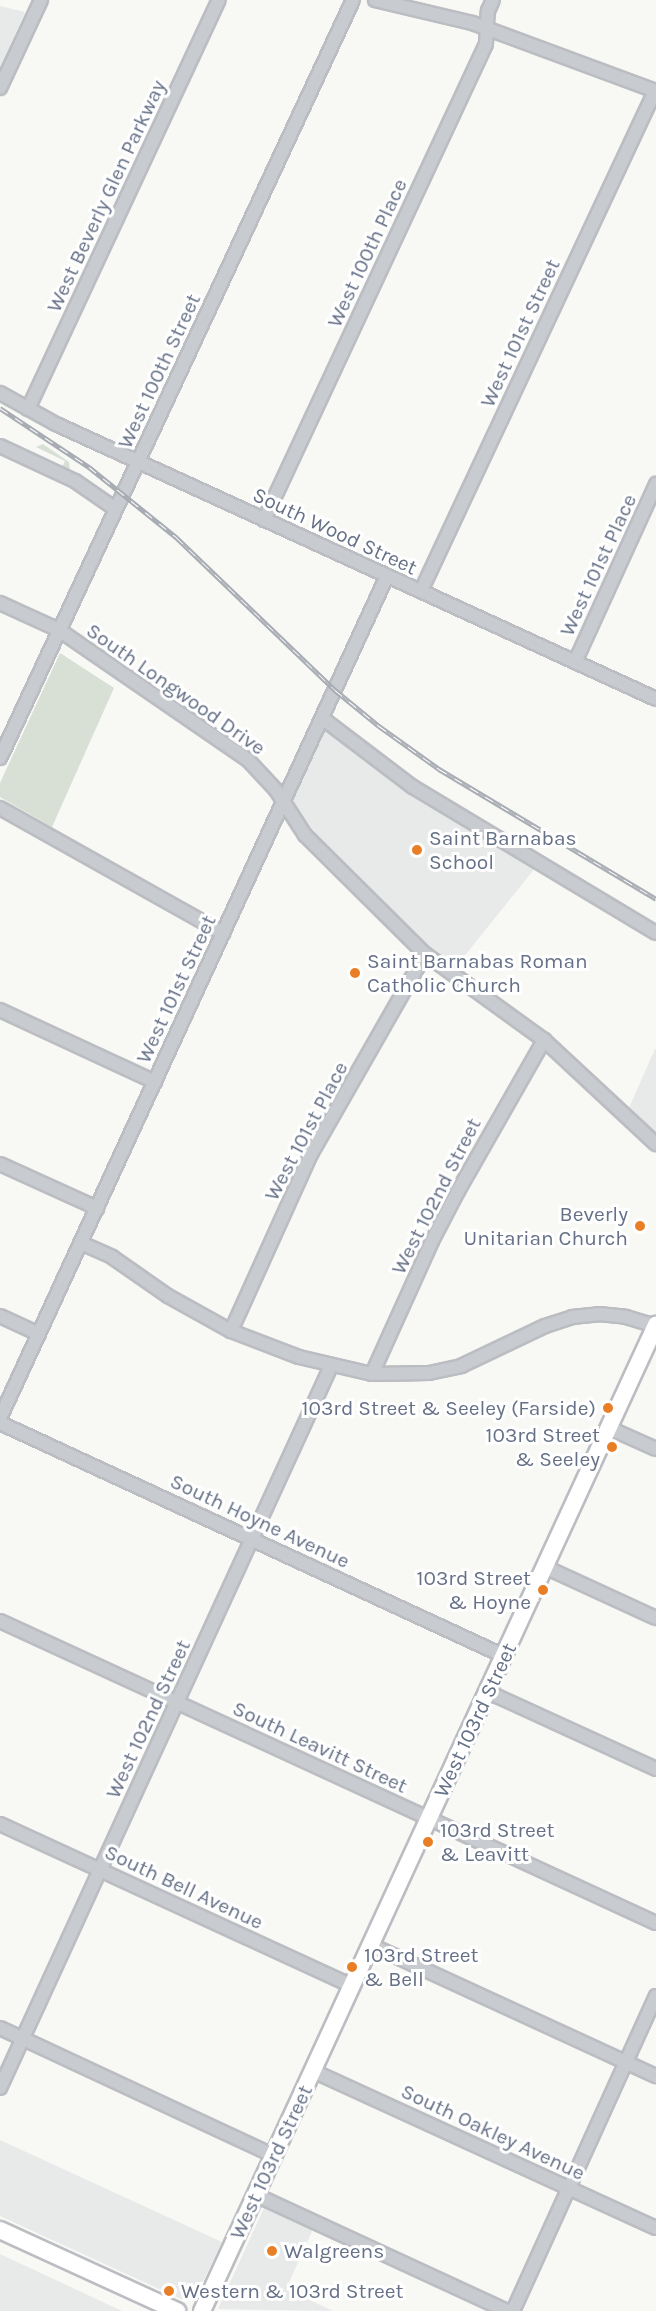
<!DOCTYPE html>
<html>
<head>
<meta charset="utf-8">
<style>
	body { margin:0 }
	#map { position:relative; width:656px; height:2311px; overflow:hidden; background:#f8f8f5; font-family:Karla,sans-serif }
	div>[style] { position:absolute }
	[style*='--x'] { left:calc(var(--x)*1px); top:calc(var(--y)*1px); width:calc(var(--w)*1px); rotate:calc(var(--a)*1deg) }
	.built>* { inset:0; background:#e8e9e9 }
	.green>* { inset:0; background:#d8e0d6 }
	.roads { filter:drop-shadow(2px 0 #bbbdc2) drop-shadow(-2px 0 #bbbdc2) drop-shadow(0 2px #bbbdc2) drop-shadow(0 -2px #bbbdc2) }
	.minor>* { height:12px; margin:-6px; padding:0 6px; transform-origin:6px; border-radius:6px; background:#c8cbcf }
	.major>* { height:16px; margin:-8px; padding:0 8px; transform-origin:8px; border-radius:8px; background:#fff }
	.rail>* { height:5px; margin-top:-2.5px; transform-origin:0; background:repeating-linear-gradient(90deg,#fff 0 9px,#a8acb3 0 18px); box-sizing:border-box; border-block:2px solid #a8acb3 }
	.dots>* { width:16px; height:16px; translate:-50% -50%; box-sizing:border-box; border:3px solid #fff; border-radius:50% }
	span { translate:-50% -50%; white-space:nowrap; text-align:center; line-height:1.15; -webkit-text-stroke:6px #fff; paint-order:stroke }
	.street-label { font-size:21px; color:#667187 }
	.poi-label { font-size:21px; color:#667187 }
	.left { translate:0 -50%; text-align:left }
	.right { translate:-100% -50%; text-align:right }
</style>
</head>
<body>
<div id="map">
	<div class="built">
		<div style="clip-path:polygon(0 6px,25px 12px,0 68px)"></div>
		<div style="clip-path:polygon(325px 729px,363px 760px,405px 789px,535px 868px,454px 969px,412px 933px,312px 833px,291px 804px)"></div>
		<div style="clip-path:polygon(655px 1049px,656px 1049px,656px 1136px,628px 1110px)"></div>
		<div style="clip-path:polygon(0 2140px,222px 2242px,195px 2298px,183px 2300px,0 2216px)"></div>
		<div style="clip-path:polygon(264px 2208px,313px 2229px,286px 2289px,333px 2311px,218px 2309px)"></div>
		<div style="clip-path:polygon(0 2254px,122px 2311px,0 2311px)"></div>
	</div>
	<div class="green">
		<div style="clip-path:polygon(43px 444px,69px 462px,70px 471px,62px 467px,65px 461px,36px 447px)"></div>
		<div style="clip-path:polygon(60px 653px,114px 688px,52px 827px,0 797px,0 783px)"></div>
	</div>
	<div class="roads">
		<div class="minor">
			<div style="--x:375;--y:0;--w:100;--a:13.3"></div>
			<div style="--x:472;--y:23;--w:196;--a:20.3"></div>
			<div style="--x:0;--y:88;--w:97;--a:-65"></div>
			<div style="--x:0;--y:393;--w:64;--a:29"></div>
			<div style="--x:56;--y:424;--w:660;--a:24.62"></div>
			<div style="--x:28;--y:409;--w:451;--a:-65"></div>
			<div style="--x:0;--y:446;--w:83;--a:25"></div>
			<div style="--x:75;--y:481;--w:47;--a:34.7"></div>
			<div style="--x:264;--y:520;--w:525;--a:-65"></div>
			<div style="--x:486;--y:44;--w:33;--a:-87"></div>
			<div style="--x:488;--y:11;--w:12;--a:-66"></div>
			<div style="--x:421;--y:591;--w:552;--a:-64.92"></div>
			<div style="--x:0;--y:603;--w:65;--a:24.6"></div>
			<div style="--x:59;--y:630;--w:229;--a:34.5"></div>
			<div style="--x:248;--y:760;--w:41;--a:47"></div>
			<div style="--x:276;--y:790;--w:54;--a:57.2"></div>
			<div style="--x:305;--y:835;--w:169;--a:44.8"></div>
			<div style="--x:425;--y:954;--w:147;--a:35.9"></div>
			<div style="--x:544;--y:1040;--w:153;--a:42.9"></div>
			<div style="--x:575;--y:662;--w:196;--a:-65.5"></div>
			<div style="--x:322;--y:718;--w:114;--a:37.2"></div>
			<div style="--x:413;--y:787;--w:283;--a:31"></div>
			<div style="--x:0;--y:758;--w:836;--a:-65.03"></div>
			<div style="--x:0;--y:808;--w:256;--a:29.3"></div>
			<div style="--x:0;--y:1010;--w:171;--a:24.9"></div>
			<div style="--x:0;--y:1164;--w:107;--a:24.4"></div>
			<div style="--x:81;--y:1243;--w:34;--a:24"></div>
			<div style="--x:112;--y:1257;--w:68;--a:34.9"></div>
			<div style="--x:168;--y:1296;--w:72;--a:29.1"></div>
			<div style="--x:231;--y:1331;--w:73;--a:20.9"></div>
			<div style="--x:299;--y:1357;--w:75;--a:13.1"></div>
			<div style="--x:372;--y:1374;--w:57;--a:-1"></div>
			<div style="--x:429;--y:1373;--w:33;--a:-12"></div>
			<div style="--x:461;--y:1366;--w:93;--a:-25.5"></div>
			<div style="--x:545;--y:1326;--w:28;--a:-18"></div>
			<div style="--x:572;--y:1317;--w:27;--a:-6"></div>
			<div style="--x:599;--y:1314;--w:27;--a:6"></div>
			<div style="--x:626;--y:1317;--w:31;--a:17"></div>
			<div style="--x:0;--y:1316;--w:43;--a:24.8"></div>
			<div style="--x:231;--y:1331;--w:194;--a:-65.7"></div>
			<div style="--x:311;--y:1154;--w:230;--a:-60.3"></div>
			<div style="--x:372;--y:1374;--w:146;--a:-65.7"></div>
			<div style="--x:432;--y:1241;--w:56;--a:-62.5"></div>
			<div style="--x:458;--y:1191;--w:174;--a:-60.3"></div>
			<div style="--x:0;--y:1418;--w:927;--a:-65.32"></div>
			<div style="--x:0;--y:1423;--w:555;--a:24.81"></div>
			<div style="--x:609;--y:1428;--w:51;--a:24.1"></div>
			<div style="--x:545;--y:1567;--w:122;--a:24.7"></div>
			<div style="--x:0;--y:1621;--w:722;--a:24.72"></div>
			<div style="--x:488;--y:1692;--w:185;--a:24.6"></div>
			<div style="--x:0;--y:1824;--w:387;--a:24.7"></div>
			<div style="--x:371;--y:1945;--w:314;--a:24.7"></div>
			<div style="--x:0;--y:2028;--w:302;--a:25"></div>
			<div style="--x:313;--y:2071;--w:377;--a:24.6"></div>
			<div style="--x:0;--y:2088;--w:794;--a:-65.37"></div>
			<div style="--x:256;--y:2195;--w:277;--a:24.8"></div>
			<div style="--x:513;--y:2311;--w:346;--a:-65.6"></div>
		</div>
		<div class="major">
			<div style="--x:0;--y:2230;--w:195;--a:24.6"></div>
			<div style="--x:202;--y:2311;--w:1086;--a:-65.28"></div>
		</div>
	</div>
	<div class="rail">
		<div style="--x:0;--y:408;--w:107;--a:33.5"></div>
		<div style="--x:89;--y:467;--w:112;--a:38.8"></div>
		<div style="--x:176;--y:537;--w:221;--a:43.9"></div>
		<div style="--x:335;--y:690;--w:57;--a:39.3"></div>
		<div style="--x:379;--y:726;--w:74;--a:35.6"></div>
		<div style="--x:439;--y:769;--w:253;--a:30.9"></div>
	</div>
	<div class="dots">
		<div style="left:417px;top:850px;background:#e87f26"></div>
		<div style="left:355px;top:973px;background:#e87f26"></div>
		<div style="left:640px;top:1226px;background:#e87f26"></div>
		<div style="left:608px;top:1408px;background:#e87f26"></div>
		<div style="left:612px;top:1447px;background:#e87f26"></div>
		<div style="left:543px;top:1590px;background:#e87f26"></div>
		<div style="left:428px;top:1842px;background:#e87f26"></div>
		<div style="left:352px;top:1967px;background:#e87f26"></div>
		<div style="left:272px;top:2251px;background:#e87f26"></div>
		<div style="left:169px;top:2291px;background:#e87f26"></div>
	</div>
	<div class="street-label">
		<span style="left:106px;top:196px;rotate:-65deg">West Beverly Glen Parkway</span>
		<span style="left:367px;top:253px;rotate:-65deg">West 100th Place</span>
		<span style="left:520px;top:333px;rotate:-65deg">West 101st Street</span>
		<span style="left:159px;top:371px;rotate:-65deg">West 100th Street</span>
		<span style="left:335px;top:531px;rotate:25deg">South Wood Street</span>
		<span style="left:598px;top:565px;rotate:-65deg">West 101st Place</span>
		<span style="left:176px;top:689px;rotate:35deg">South Longwood Drive</span>
		<span style="left:176px;top:989px;rotate:-65deg">West 101st Street</span>
		<span style="left:306px;top:1131px;rotate:-62deg">West 101st Place</span>
		<span style="left:436px;top:1196px;rotate:-63deg">West 102nd Street</span>
		<span style="left:260px;top:1521px;rotate:25deg">South Hoyne Avenue</span>
		<span style="left:148px;top:1719px;rotate:-65deg">West 102nd Street</span>
		<span style="left:475px;top:1720px;rotate:-65deg">West 103rd Street</span>
		<span style="left:320px;top:1747px;rotate:25deg">South Leavitt Street</span>
		<span style="left:184px;top:1887px;rotate:25deg">South Bell Avenue</span>
		<span style="left:493px;top:2132px;rotate:25deg">South Oakley Avenue</span>
		<span style="left:271px;top:2162px;rotate:-65deg">West 103rd Street</span>
	</div>
	<div class="poi-label">
		<span class="left" style="left:429px;top:850px">Saint Barnabas<br>School</span>
		<span class="left" style="left:367px;top:973px">Saint Barnabas Roman<br>Catholic Church</span>
		<span class="right" style="left:628px;top:1226px">Beverly<br>Unitarian Church</span>
		<span class="right" style="left:596px;top:1408px">103rd Street &amp; Seeley (Farside)</span>
		<span class="right" style="left:600px;top:1447px">103rd Street<br>&amp; Seeley</span>
		<span class="right" style="left:531px;top:1590px">103rd Street<br>&amp; Hoyne</span>
		<span class="left" style="left:440px;top:1842px">103rd Street<br>&amp; Leavitt</span>
		<span class="left" style="left:364px;top:1967px">103rd Street<br>&amp; Bell</span>
		<span class="left" style="left:284px;top:2251px">Walgreens</span>
		<span class="left" style="left:181px;top:2291px">Western &amp; 103rd Street</span>
	</div>
</div>
</body>
</html>
